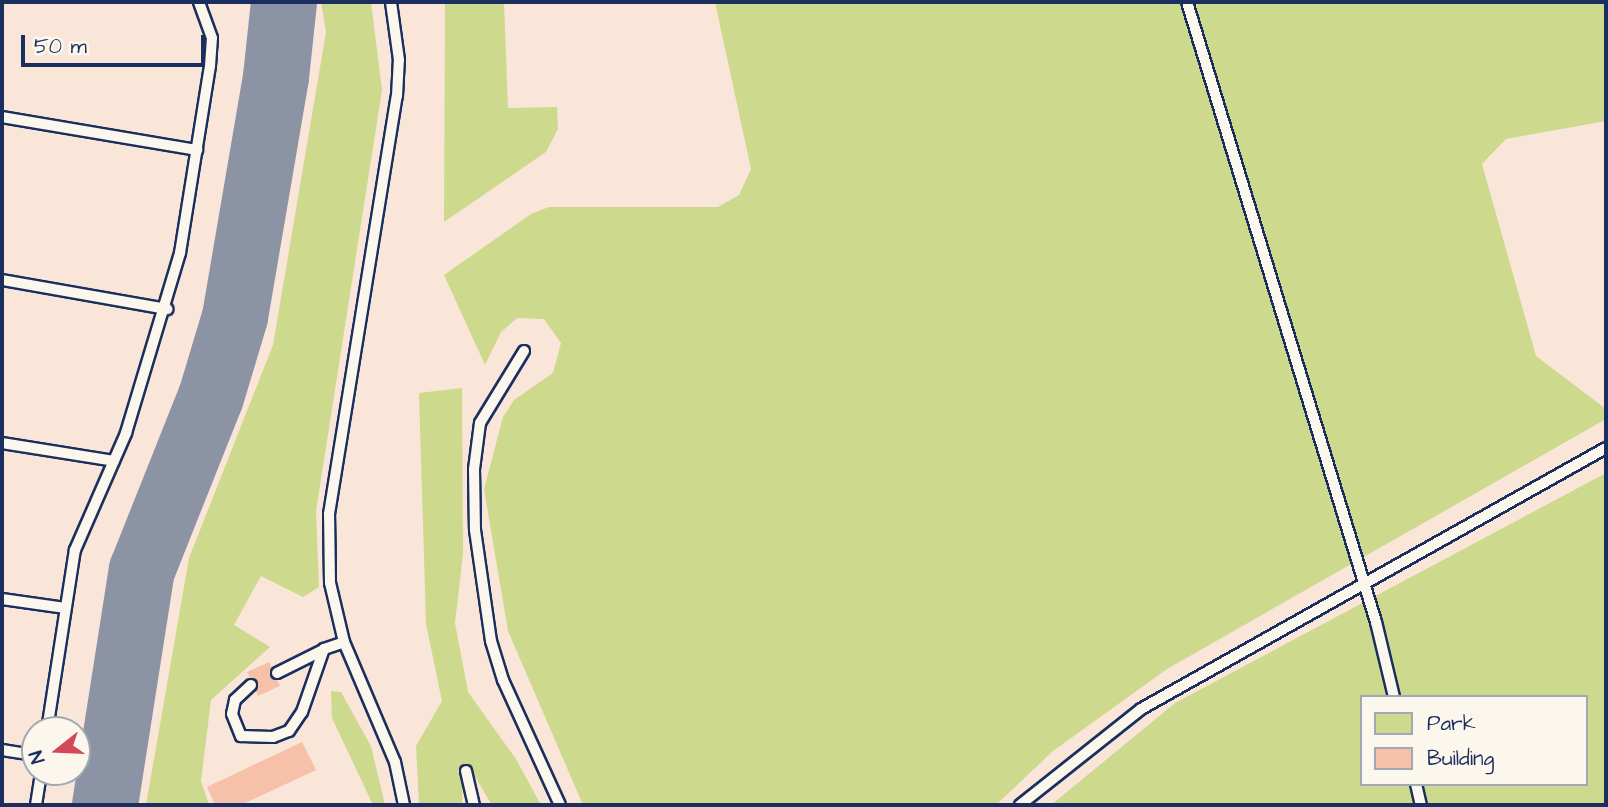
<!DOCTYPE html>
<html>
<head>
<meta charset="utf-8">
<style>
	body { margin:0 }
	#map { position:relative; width:1608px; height:807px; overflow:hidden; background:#fbf7ec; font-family:"Architects Daughter",sans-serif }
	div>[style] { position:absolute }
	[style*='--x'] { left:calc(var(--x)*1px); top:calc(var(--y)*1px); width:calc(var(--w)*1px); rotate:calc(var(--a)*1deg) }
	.built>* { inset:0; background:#fae6d8 }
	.green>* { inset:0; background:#cdd98c }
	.taxiway>* { height:66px; margin:-33px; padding:0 33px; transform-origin:33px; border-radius:33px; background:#8b93a5 }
	.building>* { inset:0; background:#f6c0a9 }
	.roads { filter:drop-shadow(2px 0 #1b2f5e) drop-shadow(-2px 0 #1b2f5e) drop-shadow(0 2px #1b2f5e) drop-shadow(0 -2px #1b2f5e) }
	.service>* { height:10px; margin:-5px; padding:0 5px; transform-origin:5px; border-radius:5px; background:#fbf7ec }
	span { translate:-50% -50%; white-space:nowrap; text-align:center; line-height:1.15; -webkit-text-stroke:5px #fbf7ec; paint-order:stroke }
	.frame { position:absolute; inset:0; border:4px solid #1b2f5e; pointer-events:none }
	.legend { position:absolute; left:1360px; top:695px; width:228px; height:91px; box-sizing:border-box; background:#fbf7ec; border:2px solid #a1a7b3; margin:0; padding:9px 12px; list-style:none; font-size:21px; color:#1b2f5e }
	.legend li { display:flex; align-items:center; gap:14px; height:35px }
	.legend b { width:35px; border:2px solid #a1a7b3 }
	.north { position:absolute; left:21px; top:716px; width:70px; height:70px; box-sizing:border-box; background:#fbf7ec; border:2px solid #a1a7b3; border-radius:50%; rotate:252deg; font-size:19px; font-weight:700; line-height:28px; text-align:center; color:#1b2f5e }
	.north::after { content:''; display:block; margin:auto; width:24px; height:32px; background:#d1495b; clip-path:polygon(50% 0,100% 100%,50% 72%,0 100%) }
	.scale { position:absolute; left:21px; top:35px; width:184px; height:32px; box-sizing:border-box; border:4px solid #1b2f5e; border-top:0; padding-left:9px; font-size:21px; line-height:24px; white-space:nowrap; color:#1b2f5e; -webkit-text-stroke:5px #fbf7ec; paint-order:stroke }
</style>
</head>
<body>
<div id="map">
	<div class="built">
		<div style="clip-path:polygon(evenodd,2px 2px,1606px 2px,1606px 805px,2px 805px,2px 2px,1361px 697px,1585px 697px,1585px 784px,1361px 784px,1361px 697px,2px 2px,35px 730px,77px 730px,77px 772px,35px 772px,35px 730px)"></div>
	</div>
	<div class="green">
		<div style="clip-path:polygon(321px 2px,371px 2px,382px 90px,316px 511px,319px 587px,303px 597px,261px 576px,234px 625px,270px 647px,211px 700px,201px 781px,209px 805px,146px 805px,189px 558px,273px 345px,326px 32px)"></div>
		<div style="clip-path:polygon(445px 2px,504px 2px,508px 108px,557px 107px,558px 129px,546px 152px,444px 222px)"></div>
		<div style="clip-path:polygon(715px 2px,1606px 2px,1606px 121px,1506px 139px,1482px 164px,1536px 356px,1606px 409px,1606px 419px,1167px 669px,1053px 751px,996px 805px,583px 805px,508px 631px,484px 489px,503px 417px,514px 400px,553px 373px,561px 343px,544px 319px,517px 318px,501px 332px,485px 365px,444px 275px,531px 214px,549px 207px,718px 207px,739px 195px,751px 169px)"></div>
		<div style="clip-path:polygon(462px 388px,463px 554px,455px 623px,468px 692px,516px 759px,541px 805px,492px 805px,471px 770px,463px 773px,462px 805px,419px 805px,416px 746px,442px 701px,426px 624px,419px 393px)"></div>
		<div style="clip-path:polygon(evenodd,1606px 473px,1606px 805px,1051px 805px,1175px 703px,1606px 473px,1361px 697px,1585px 697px,1585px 784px,1361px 784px,1361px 697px)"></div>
		<div style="clip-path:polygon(331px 691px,341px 692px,371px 746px,385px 805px,373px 805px,332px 718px)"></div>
	</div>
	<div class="taxiway">
		<div style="--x:105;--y:805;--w:238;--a:-81.1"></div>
		<div style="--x:142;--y:570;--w:186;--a:-68.3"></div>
		<div style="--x:211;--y:397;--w:84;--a:-73.3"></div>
		<div style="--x:235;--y:317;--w:243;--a:-80.3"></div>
		<div style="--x:276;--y:77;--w:75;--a:-83.9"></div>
	</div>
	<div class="building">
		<div style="clip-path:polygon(269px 662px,280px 686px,258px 696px,247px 672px)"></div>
		<div style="clip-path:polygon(302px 742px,316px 770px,241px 805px,215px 805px,207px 787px)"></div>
	</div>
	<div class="roads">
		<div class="service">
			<div style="--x:1187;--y:2;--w:648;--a:73.05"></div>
			<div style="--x:1376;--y:622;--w:77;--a:76.5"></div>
			<div style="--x:2;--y:117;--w:198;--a:9.6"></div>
			<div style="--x:2;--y:280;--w:168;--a:10"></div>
			<div style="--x:524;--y:351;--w:84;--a:121.4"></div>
			<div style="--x:480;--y:423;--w:46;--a:97.4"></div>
			<div style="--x:474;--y:469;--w:61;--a:89.1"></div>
			<div style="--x:475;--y:530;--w:112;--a:81.8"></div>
			<div style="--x:491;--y:641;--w:41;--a:72.9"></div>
			<div style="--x:503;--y:680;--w:137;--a:65.5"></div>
			<div style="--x:2;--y:443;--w:113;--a:9.1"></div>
			<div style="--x:2;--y:599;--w:64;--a:8.1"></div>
			<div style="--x:344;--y:642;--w:61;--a:-103.3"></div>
			<div style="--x:330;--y:583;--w:69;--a:-90.8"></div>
			<div style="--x:329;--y:514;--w:423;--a:-80.8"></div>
			<div style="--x:397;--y:96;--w:36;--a:-87"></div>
			<div style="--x:399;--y:60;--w:59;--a:-97.9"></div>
			<div style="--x:277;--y:673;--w:51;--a:-26.6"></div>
			<div style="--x:251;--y:685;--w:22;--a:137"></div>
			<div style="--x:235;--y:700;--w:14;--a:102"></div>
			<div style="--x:232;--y:714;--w:24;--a:68"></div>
			<div style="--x:241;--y:736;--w:32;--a:2"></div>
			<div style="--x:273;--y:737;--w:17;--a:-21"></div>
			<div style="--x:289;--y:731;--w:23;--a:-56"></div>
			<div style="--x:302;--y:712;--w:67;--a:-70.8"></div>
			<div style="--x:324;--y:649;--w:21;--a:-19"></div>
			<div style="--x:344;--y:642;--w:130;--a:67"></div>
			<div style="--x:395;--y:762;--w:44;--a:78.2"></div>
			<div style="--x:47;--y:730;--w:182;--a:-81.2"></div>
			<div style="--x:75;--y:550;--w:128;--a:-66.4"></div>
			<div style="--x:126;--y:433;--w:188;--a:-73.3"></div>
			<div style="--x:180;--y:253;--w:189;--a:-80.9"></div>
			<div style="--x:210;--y:66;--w:28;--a:-86"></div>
			<div style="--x:212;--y:38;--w:38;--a:-110"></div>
			<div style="--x:2;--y:750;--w:33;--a:9"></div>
			<div style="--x:466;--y:771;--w:35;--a:77"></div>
			<div style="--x:1416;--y:784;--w:22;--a:77"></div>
			<div style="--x:36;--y:805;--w:33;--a:-81"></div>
			<div style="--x:1020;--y:805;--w:154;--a:-38.4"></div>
			<div style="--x:1141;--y:709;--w:533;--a:-29.31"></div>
		</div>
	</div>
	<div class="frame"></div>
	<ul class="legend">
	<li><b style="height:19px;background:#cdd98c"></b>Park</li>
	<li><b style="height:19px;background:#f6c0a9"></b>Building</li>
	</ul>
	<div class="north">N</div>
	<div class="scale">50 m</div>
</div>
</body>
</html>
